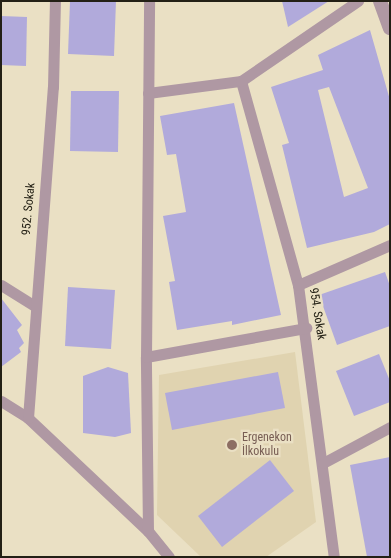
<!DOCTYPE html>
<html>
<head>
<meta charset="utf-8">
<style>
	body { margin:0 }
	#map { position:relative; width:391px; height:558px; overflow:hidden; background:#eae0c4; font-family:"Roboto Condensed",sans-serif }
	div>[style] { position:absolute }
	[style*='--x'] { left:calc(var(--x)*1px); top:calc(var(--y)*1px); width:calc(var(--w)*1px); rotate:calc(var(--a)*1deg) }
	.built>* { inset:0; background:#e0d3b0 }
	.building>* { inset:0; background:#b1aadb }
	.minor>* { height:11px; margin:-5.5px; padding:0 5.5px; transform-origin:5.5px; border-radius:5.5px; background:#af98a3 }
	.tertiary>* { height:14px; margin:-7px; padding:0 7px; transform-origin:7px; border-radius:7px; background:#af98a3 }
	.dots>* { width:14px; height:14px; translate:-50% -50%; box-sizing:border-box; border:2px solid #eae0c4; border-radius:50% }
	span { translate:-50% -50%; white-space:nowrap; text-align:center; line-height:1.15; -webkit-text-stroke:4.5px #eae0c4; paint-order:stroke }
	.street-label { font-size:12px; color:#232015 }
	.education-label { font-size:12px; color:#785e54 }
	.left { translate:0 -50%; text-align:left }
	.frame { position:absolute; inset:0; border:2px solid #232015; pointer-events:none }
</style>
</head>
<body>
<div id="map">
	<div class="built">
		<div style="clip-path:polygon(295px 352px,316px 522px,266px 557px,201px 557px,157px 515px,159px 375px)"></div>
	</div>
	<div class="building">
		<div style="clip-path:polygon(70px 1px,116px 1px,114px 56px,68px 54px)"></div>
		<div style="clip-path:polygon(282px 1px,329px 1px,288px 27px)"></div>
		<div style="clip-path:polygon(1px 16px,27px 17px,26px 66px,1px 65px)"></div>
		<div style="clip-path:polygon(evenodd,370px 30px,390px 100px,390px 224px,374px 232px,307px 248px,282px 145px,289px 143px,271px 87px,323px 70px,318px 55px,370px 30px,329px 87px,368px 188px,344px 197px,318px 90px,329px 87px)"></div>
		<div style="clip-path:polygon(71px 91px,119px 91px,118px 152px,70px 151px)"></div>
		<div style="clip-path:polygon(234px 103px,281px 315px,232px 325px,232px 321px,177px 330px,169px 282px,175px 281px,163px 216px,186px 212px,176px 154px,167px 155px,160px 116px)"></div>
		<div style="clip-path:polygon(385px 272px,390px 286px,390px 326px,337px 345px,319px 295px)"></div>
		<div style="clip-path:polygon(68px 287px,115px 290px,111px 349px,65px 346px)"></div>
		<div style="clip-path:polygon(1px 298px,22px 325px,17px 330px,24px 343px,19px 348px,21px 352px,1px 367px)"></div>
		<div style="clip-path:polygon(379px 354px,390px 381px,390px 402px,354px 416px,336px 371px)"></div>
		<div style="clip-path:polygon(108px 367px,128px 373px,131px 433px,115px 437px,83px 433px,83px 376px)"></div>
		<div style="clip-path:polygon(278px 372px,285px 408px,172px 430px,165px 393px)"></div>
		<div style="clip-path:polygon(390px 457px,390px 557px,367px 557px,350px 465px)"></div>
		<div style="clip-path:polygon(270px 460px,294px 491px,222px 547px,198px 516px)"></div>
	</div>
	<div class="minor">
		<div style="--x:241;--y:81;--w:212;--a:74.4"></div>
		<div style="--x:298;--y:285;--w:274;--a:82.5"></div>
		<div style="--x:148;--y:93;--w:94;--a:-7.4"></div>
		<div style="--x:241;--y:81;--w:142;--a:-34.4"></div>
		<div style="--x:1;--y:285;--w:40;--a:32"></div>
		<div style="--x:298;--y:285;--w:100;--a:-23.5"></div>
		<div style="--x:146;--y:357;--w:163;--a:-10.3"></div>
		<div style="--x:1;--y:401;--w:32;--a:32"></div>
		<div style="--x:28;--y:418;--w:165;--a:43.3"></div>
		<div style="--x:148;--y:531;--w:33;--a:51"></div>
		<div style="--x:28;--y:418;--w:332;--a:-85.7"></div>
		<div style="--x:53;--y:87;--w:86;--a:-88.7"></div>
		<div style="--x:323;--y:463;--w:76;--a:-28.2"></div>
		<div style="--x:148;--y:531;--w:174;--a:-90.7"></div>
		<div style="--x:146;--y:357;--w:356;--a:-89.5"></div>
	</div>
	<div class="tertiary">
		<div style="--x:380;--y:1;--w:29;--a:70"></div>
	</div>
	<div class="dots">
		<div style="left:232px;top:445px;background:#8d6e63"></div>
	</div>
	<div class="street-label">
		<span style="left:29px;top:209px;rotate:-85deg">952. Sokak</span>
		<span style="left:317px;top:314px;rotate:81deg">954. Sokak</span>
	</div>
	<div class="education-label">
		<span class="left" style="left:242px;top:445px">Ergenekon<br>İlkokulu</span>
	</div>
	<div class="frame"></div>
</div>
</body>
</html>
